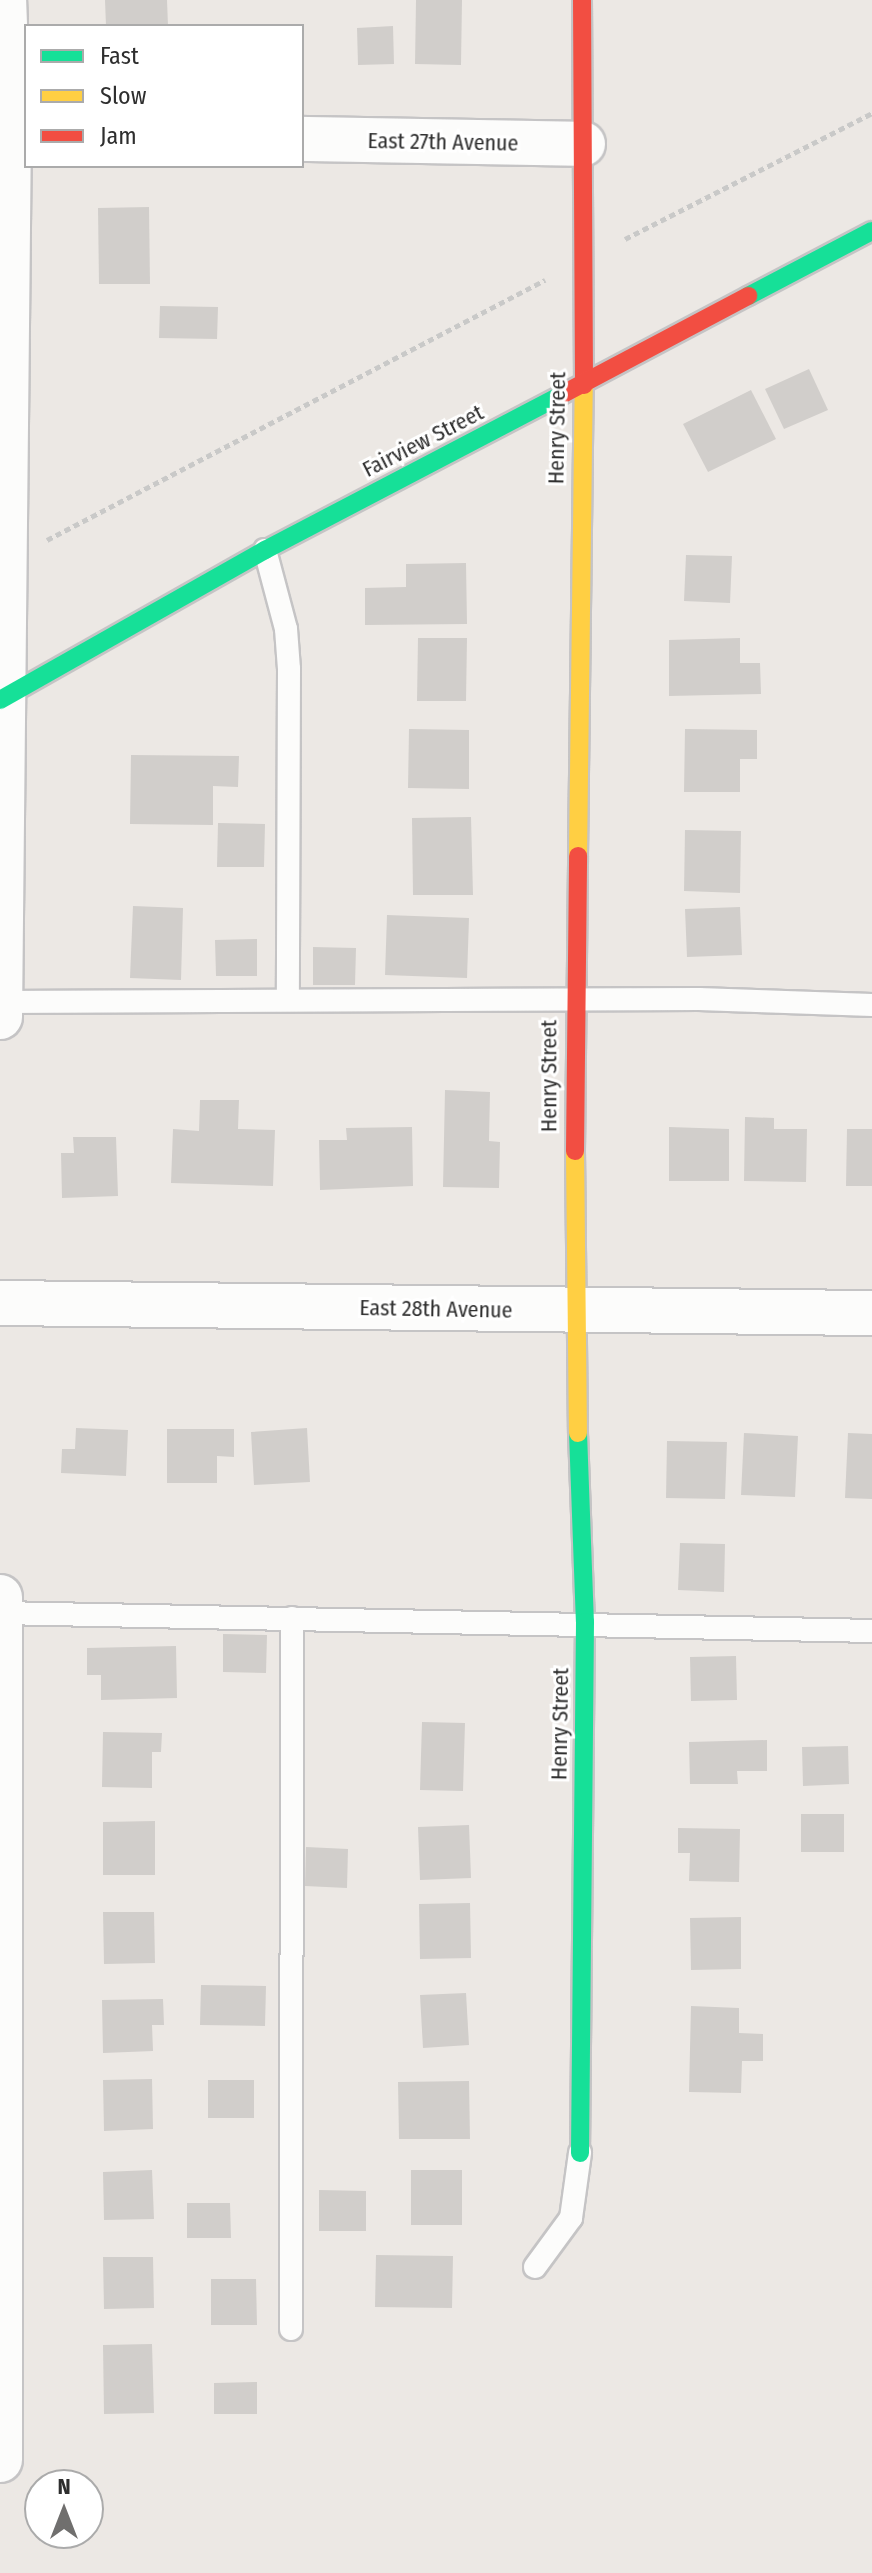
<!DOCTYPE html>
<html>
<head>
<meta charset="utf-8">
<style>
	body { margin:0 }
	#map { position:relative; width:872px; height:2573px; overflow:hidden; background:#ece8e4; font-family:"Fira Sans Condensed",sans-serif }
	div>[style] { position:absolute }
	[style*='--x'] { left:calc(var(--x)*1px); top:calc(var(--y)*1px); width:calc(var(--w)*1px); rotate:calc(var(--a)*1deg) }
	.building>* { inset:0; background:#d1cecb }
	.path>* { height:5px; margin-top:-2.5px; transform-origin:0; background:repeating-linear-gradient(90deg,#c9c9c8 0 6px,transparent 0 10px) }
	.roads { filter:drop-shadow(2px 0 #c5c4c5) drop-shadow(-2px 0 #c5c4c5) drop-shadow(0 2px #c5c4c5) drop-shadow(0 -2px #c5c4c5) }
	.lane>* { height:22px; margin:-11px; padding:0 11px; transform-origin:11px; border-radius:11px; background:#fcfcfb }
	.street>* { height:44px; margin:-22px; padding:0 22px; transform-origin:22px; border-radius:22px; background:#fcfcfb }
	.fast>* { height:18px; margin:-9px; padding:0 9px; transform-origin:9px; border-radius:9px; background:#16e098 }
	.slow>* { height:18px; margin:-9px; padding:0 9px; transform-origin:9px; border-radius:9px; background:#ffcf43 }
	.jam>* { height:18px; margin:-9px; padding:0 9px; transform-origin:9px; border-radius:9px; background:#f24e42 }
	span { translate:-50% -50%; white-space:nowrap; text-align:center; line-height:1.15; -webkit-text-stroke:6px #fff; paint-order:stroke }
	.street-label { font-size:22px; color:#2e2e2e }
	.legend { position:absolute; left:24px; top:24px; width:280px; height:144px; box-sizing:border-box; background:#fff; border:2px solid #ababab; margin:0; padding:10px 14px; list-style:none; font-size:24px; color:#2e2e2e }
	.legend li { display:flex; align-items:center; gap:16px; height:40px }
	.legend b { width:40px; border:2px solid #ababab }
	.north { position:absolute; left:24px; top:2469px; width:80px; height:80px; box-sizing:border-box; background:#fff; border:2px solid #ababab; border-radius:50%; rotate:0deg; font-size:22px; font-weight:700; line-height:32px; text-align:center; color:#2e2e2e }
	.north::after { content:''; display:block; margin:auto; width:28px; height:36px; background:#706f6e; clip-path:polygon(50% 0,100% 100%,50% 72%,0 100%) }
</style>
</head>
<body>
<div id="map">
	<div class="building">
		<div style="clip-path:polygon(105px 0,167px 0,168px 26px,106px 26px)"></div>
		<div style="clip-path:polygon(416px 0,462px 0,461px 65px,415px 64px)"></div>
		<div style="clip-path:polygon(393px 26px,394px 64px,358px 65px,357px 28px)"></div>
		<div style="clip-path:polygon(149px 207px,150px 284px,99px 284px,98px 208px)"></div>
		<div style="clip-path:polygon(160px 306px,218px 307px,217px 339px,159px 338px)"></div>
		<div style="clip-path:polygon(809px 369px,828px 410px,784px 429px,765px 389px)"></div>
		<div style="clip-path:polygon(751px 390px,776px 439px,708px 472px,683px 424px)"></div>
		<div style="clip-path:polygon(686px 555px,732px 556px,730px 603px,684px 601px)"></div>
		<div style="clip-path:polygon(466px 563px,467px 624px,365px 625px,365px 588px,406px 587px,406px 564px)"></div>
		<div style="clip-path:polygon(418px 638px,467px 638px,466px 701px,417px 701px)"></div>
		<div style="clip-path:polygon(740px 638px,740px 663px,760px 663px,761px 694px,669px 696px,669px 640px)"></div>
		<div style="clip-path:polygon(409px 729px,469px 730px,469px 789px,408px 788px)"></div>
		<div style="clip-path:polygon(685px 729px,757px 730px,757px 759px,740px 759px,740px 792px,684px 792px)"></div>
		<div style="clip-path:polygon(131px 755px,239px 756px,238px 787px,213px 786px,213px 825px,130px 824px)"></div>
		<div style="clip-path:polygon(471px 817px,473px 895px,413px 895px,412px 818px)"></div>
		<div style="clip-path:polygon(218px 823px,265px 824px,264px 867px,217px 867px)"></div>
		<div style="clip-path:polygon(685px 830px,741px 831px,740px 893px,684px 891px)"></div>
		<div style="clip-path:polygon(133px 906px,183px 908px,181px 980px,130px 978px)"></div>
		<div style="clip-path:polygon(740px 907px,742px 955px,687px 957px,685px 909px)"></div>
		<div style="clip-path:polygon(387px 915px,469px 918px,467px 978px,385px 975px)"></div>
		<div style="clip-path:polygon(257px 939px,257px 976px,216px 976px,215px 940px)"></div>
		<div style="clip-path:polygon(313px 947px,356px 948px,355px 985px,313px 985px)"></div>
		<div style="clip-path:polygon(445px 1090px,490px 1092px,489px 1141px,500px 1142px,499px 1188px,443px 1187px)"></div>
		<div style="clip-path:polygon(200px 1100px,239px 1100px,238px 1129px,275px 1130px,273px 1186px,171px 1183px,173px 1129px,199px 1131px)"></div>
		<div style="clip-path:polygon(745px 1117px,774px 1118px,774px 1129px,807px 1129px,806px 1182px,744px 1181px)"></div>
		<div style="clip-path:polygon(412px 1127px,413px 1186px,320px 1190px,319px 1140px,347px 1140px,346px 1128px)"></div>
		<div style="clip-path:polygon(669px 1127px,729px 1129px,729px 1181px,669px 1181px)"></div>
		<div style="clip-path:polygon(847px 1129px,872px 1129px,872px 1186px,846px 1186px)"></div>
		<div style="clip-path:polygon(73px 1137px,116px 1137px,118px 1196px,62px 1198px,61px 1153px,74px 1153px)"></div>
		<div style="clip-path:polygon(76px 1428px,128px 1430px,126px 1476px,61px 1473px,62px 1449px,75px 1449px)"></div>
		<div style="clip-path:polygon(307px 1428px,310px 1482px,254px 1485px,251px 1432px)"></div>
		<div style="clip-path:polygon(167px 1429px,234px 1429px,234px 1457px,217px 1456px,217px 1483px,167px 1483px)"></div>
		<div style="clip-path:polygon(744px 1433px,798px 1436px,795px 1497px,741px 1495px)"></div>
		<div style="clip-path:polygon(848px 1433px,872px 1434px,872px 1499px,845px 1498px)"></div>
		<div style="clip-path:polygon(667px 1441px,727px 1442px,725px 1499px,666px 1498px)"></div>
		<div style="clip-path:polygon(680px 1543px,725px 1544px,724px 1592px,678px 1590px)"></div>
		<div style="clip-path:polygon(223px 1634px,267px 1635px,266px 1673px,223px 1672px)"></div>
		<div style="clip-path:polygon(176px 1646px,177px 1698px,101px 1700px,101px 1675px,87px 1675px,87px 1648px)"></div>
		<div style="clip-path:polygon(736px 1656px,737px 1700px,691px 1701px,690px 1657px)"></div>
		<div style="clip-path:polygon(422px 1722px,465px 1723px,463px 1791px,420px 1790px)"></div>
		<div style="clip-path:polygon(103px 1732px,162px 1733px,161px 1752px,152px 1752px,152px 1788px,102px 1787px)"></div>
		<div style="clip-path:polygon(767px 1740px,767px 1771px,737px 1771px,738px 1784px,690px 1784px,689px 1742px)"></div>
		<div style="clip-path:polygon(848px 1746px,849px 1784px,803px 1786px,802px 1747px)"></div>
		<div style="clip-path:polygon(801px 1814px,844px 1814px,844px 1852px,801px 1852px)"></div>
		<div style="clip-path:polygon(155px 1821px,155px 1875px,103px 1875px,103px 1822px)"></div>
		<div style="clip-path:polygon(469px 1825px,471px 1878px,420px 1880px,418px 1827px)"></div>
		<div style="clip-path:polygon(678px 1828px,740px 1829px,739px 1882px,689px 1881px,690px 1853px,678px 1853px)"></div>
		<div style="clip-path:polygon(306px 1847px,348px 1849px,347px 1888px,305px 1886px)"></div>
		<div style="clip-path:polygon(470px 1903px,471px 1958px,420px 1959px,419px 1904px)"></div>
		<div style="clip-path:polygon(103px 1912px,154px 1912px,155px 1963px,104px 1964px)"></div>
		<div style="clip-path:polygon(741px 1917px,741px 1969px,691px 1970px,690px 1918px)"></div>
		<div style="clip-path:polygon(201px 1985px,266px 1986px,265px 2026px,200px 2025px)"></div>
		<div style="clip-path:polygon(466px 1993px,469px 2045px,423px 2048px,420px 1995px)"></div>
		<div style="clip-path:polygon(163px 1999px,164px 2025px,152px 2025px,153px 2051px,103px 2053px,102px 2000px)"></div>
		<div style="clip-path:polygon(691px 2006px,739px 2008px,739px 2033px,763px 2034px,763px 2061px,742px 2061px,741px 2093px,689px 2092px)"></div>
		<div style="clip-path:polygon(152px 2079px,153px 2129px,104px 2131px,103px 2080px)"></div>
		<div style="clip-path:polygon(208px 2080px,254px 2080px,254px 2118px,208px 2118px)"></div>
		<div style="clip-path:polygon(469px 2081px,470px 2139px,399px 2139px,398px 2082px)"></div>
		<div style="clip-path:polygon(152px 2170px,154px 2219px,104px 2220px,103px 2172px)"></div>
		<div style="clip-path:polygon(411px 2170px,462px 2170px,462px 2225px,411px 2225px)"></div>
		<div style="clip-path:polygon(319px 2190px,366px 2191px,366px 2231px,319px 2231px)"></div>
		<div style="clip-path:polygon(187px 2203px,230px 2203px,231px 2238px,187px 2238px)"></div>
		<div style="clip-path:polygon(376px 2255px,453px 2256px,452px 2308px,375px 2307px)"></div>
		<div style="clip-path:polygon(103px 2257px,153px 2257px,154px 2308px,104px 2309px)"></div>
		<div style="clip-path:polygon(211px 2279px,256px 2279px,257px 2325px,211px 2325px)"></div>
		<div style="clip-path:polygon(152px 2344px,154px 2413px,104px 2414px,103px 2345px)"></div>
		<div style="clip-path:polygon(257px 2382px,257px 2414px,214px 2414px,214px 2383px)"></div>
	</div>
	<div class="path">
		<div style="--x:625;--y:239;--w:277;--a:-27"></div>
		<div style="--x:47;--y:540;--w:562;--a:-27.57"></div>
	</div>
	<div class="roads">
		<div class="lane">
			<div style="--x:265;--y:550;--w:82;--a:75.1"></div>
			<div style="--x:286;--y:629;--w:40;--a:85.7"></div>
			<div style="--x:289;--y:669;--w:329;--a:90.2"></div>
			<div style="--x:0;--y:1002;--w:699;--a:-0.25"></div>
			<div style="--x:699;--y:999;--w:173;--a:2"></div>
			<div style="--x:0;--y:1613;--w:872;--a:1.18"></div>
			<div style="--x:535;--y:2267;--w:61;--a:-53.7"></div>
			<div style="--x:571;--y:2218;--w:66;--a:-82.1"></div>
			<div style="--x:291;--y:2329;--w:711;--a:-89.92"></div>
		</div>
		<div class="street">
			<div style="--x:302;--y:139;--w:281;--a:1"></div>
			<div style="--x:0;--y:1017;--w:883;--a:-89.42"></div>
			<div style="--x:9;--y:134;--w:134;--a:-92.1"></div>
			<div style="--x:0;--y:1303;--w:872;--a:0.66"></div>
			<div style="--x:0;--y:1597;--w:863;--a:90"></div>
		</div>
		<div class="fast">
			<div style="--x:748;--y:296;--w:140;--a:-27.7"></div>
			<div style="--x:0;--y:700;--w:305;--a:-29.5"></div>
			<div style="--x:265;--y:550;--w:334;--a:-27.6"></div>
			<div style="--x:578;--y:1433;--w:189;--a:87.9"></div>
			<div style="--x:585;--y:1622;--w:531;--a:90.54"></div>
		</div>
		<div class="slow">
			<div style="--x:578;--y:856;--w:471;--a:-89.3"></div>
			<div style="--x:575;--y:1151;--w:282;--a:89.4"></div>
		</div>
		<div class="jam">
			<div style="--x:582;--y:0;--w:385;--a:89.7"></div>
			<div style="--x:561;--y:395;--w:212;--a:-27.9"></div>
			<div style="--x:575;--y:1151;--w:295;--a:-89.4"></div>
		</div>
	</div>
	<div class="street-label">
		<span style="left:443px;top:142px;rotate:1deg">East 27th Avenue</span>
		<span style="left:557px;top:428px;rotate:-89deg">Henry Street</span>
		<span style="left:423px;top:441px;rotate:-27deg">Fairview Street</span>
		<span style="left:549px;top:1076px;rotate:-90deg">Henry Street</span>
		<span style="left:436px;top:1309px;rotate:1deg">East 28th Avenue</span>
		<span style="left:560px;top:1724px;rotate:-89deg">Henry Street</span>
	</div>
	<ul class="legend">
	<li><b style="height:10px;background:#16e098"></b>Fast</li>
	<li><b style="height:10px;background:#ffcf43"></b>Slow</li>
	<li><b style="height:10px;background:#f24e42"></b>Jam</li>
	</ul>
	<div class="north">N</div>
</div>
</body>
</html>
